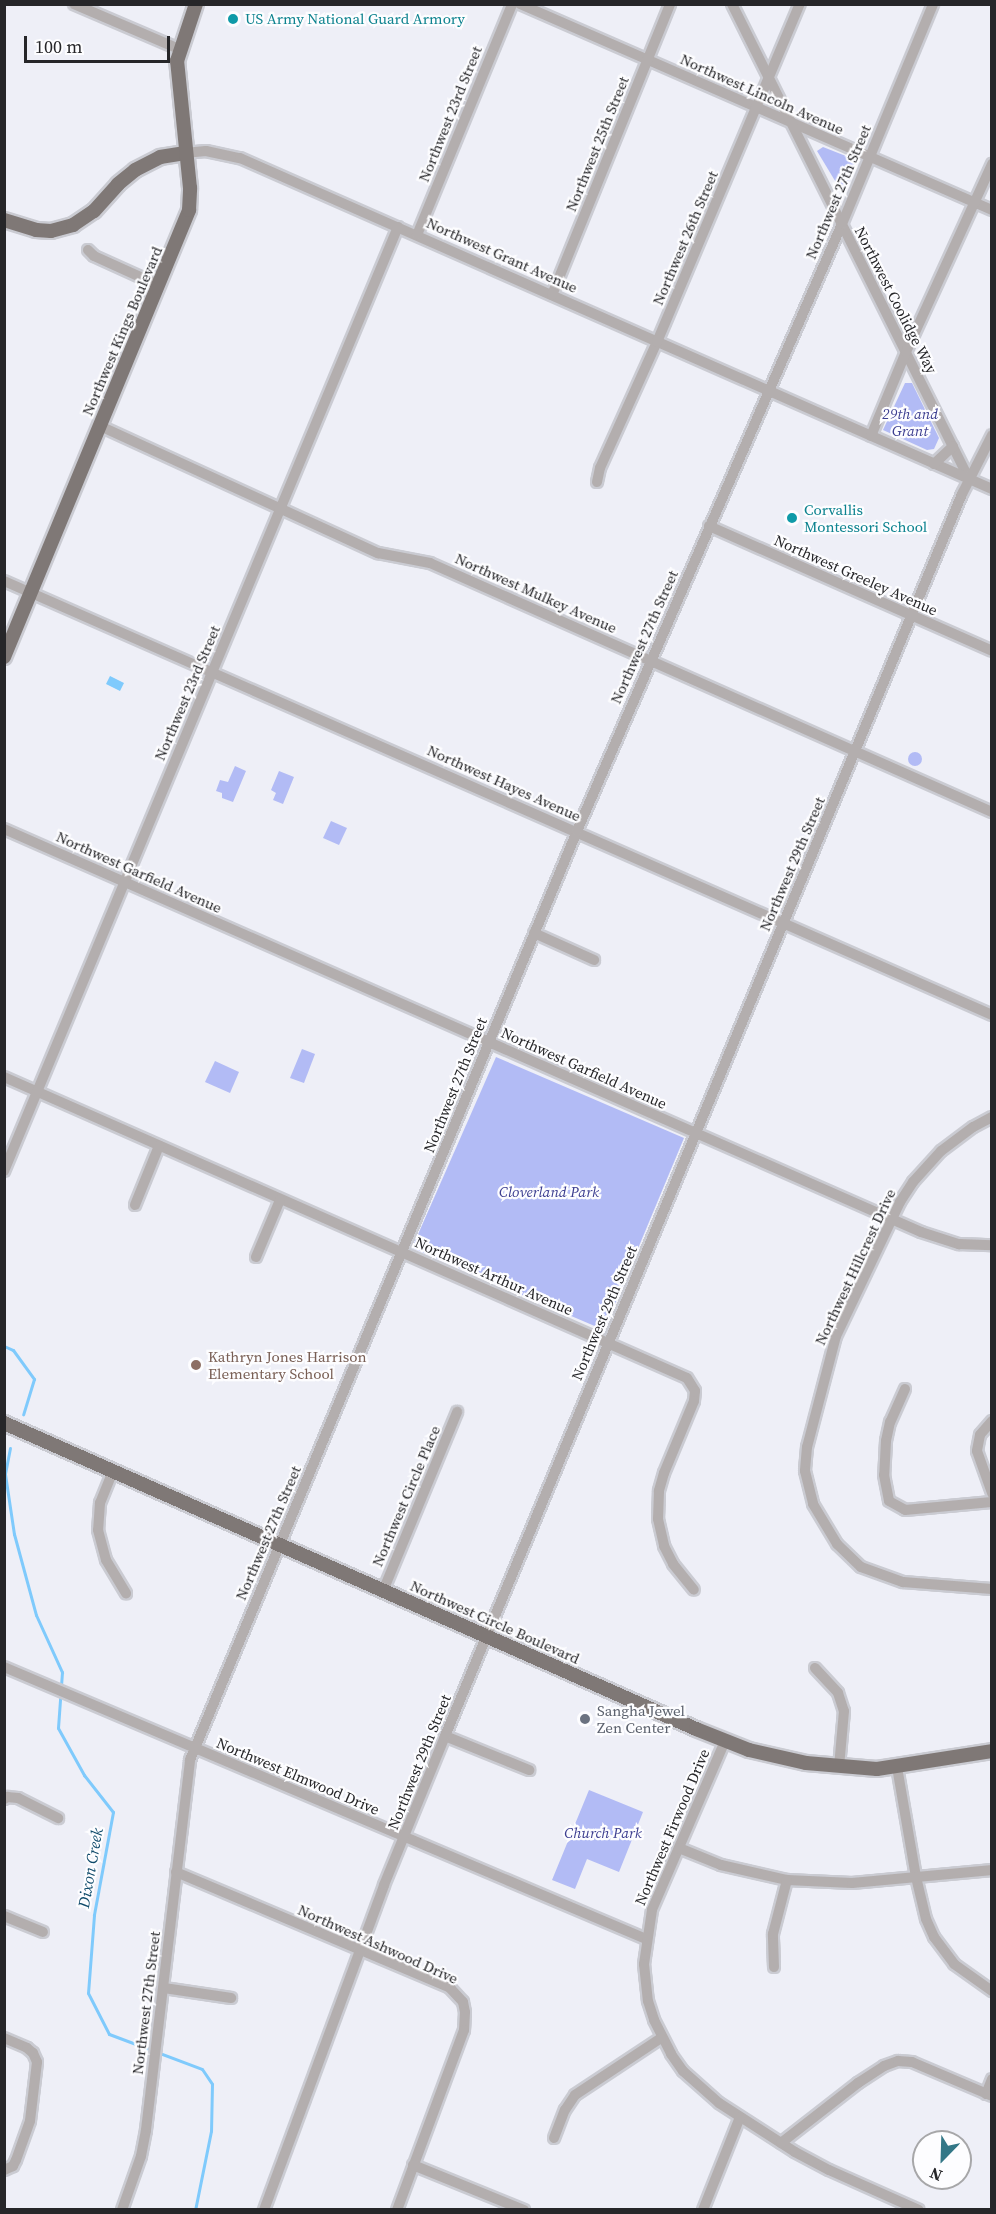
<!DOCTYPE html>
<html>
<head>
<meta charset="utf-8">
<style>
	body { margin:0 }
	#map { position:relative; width:996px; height:2214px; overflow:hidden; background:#eeeff7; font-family:"Source Serif 4",serif }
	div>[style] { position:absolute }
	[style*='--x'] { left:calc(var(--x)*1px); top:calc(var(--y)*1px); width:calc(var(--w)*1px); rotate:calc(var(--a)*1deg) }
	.green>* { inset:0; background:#b2bbf5 }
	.round { border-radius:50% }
	.water>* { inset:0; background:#7fcafc }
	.stream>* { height:3px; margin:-1.5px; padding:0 1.5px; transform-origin:1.5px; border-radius:1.5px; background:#7fcafc }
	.roads { filter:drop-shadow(2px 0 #cacbd2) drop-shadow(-2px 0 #cacbd2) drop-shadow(0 2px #cacbd2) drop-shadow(0 -2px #cacbd2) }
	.minor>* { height:10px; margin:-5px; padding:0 5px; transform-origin:5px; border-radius:5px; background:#b3aeae }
	.major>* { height:14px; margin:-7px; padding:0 7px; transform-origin:7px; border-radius:7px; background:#7f7876 }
	.dots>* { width:16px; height:16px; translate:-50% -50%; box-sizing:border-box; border:3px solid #fdfdff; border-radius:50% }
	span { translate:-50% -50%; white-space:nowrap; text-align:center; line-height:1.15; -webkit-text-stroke:4.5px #fdfdff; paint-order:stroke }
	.culture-label { font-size:15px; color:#0d838f }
	.left { translate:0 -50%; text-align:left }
	.street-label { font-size:15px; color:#262629 }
	.park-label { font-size:15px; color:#3c3e90; font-style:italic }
	.education-label { font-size:15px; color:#785e54 }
	.worship-label { font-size:15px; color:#5b616d }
	.water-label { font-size:16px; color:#104b6b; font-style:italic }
	.frame { position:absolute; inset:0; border:6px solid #262629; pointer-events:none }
	.north { position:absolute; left:912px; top:2130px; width:60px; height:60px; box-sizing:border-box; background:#fdfdff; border:2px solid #a7a7a9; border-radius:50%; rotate:203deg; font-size:16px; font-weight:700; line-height:24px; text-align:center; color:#262629 }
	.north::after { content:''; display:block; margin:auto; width:21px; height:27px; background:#337787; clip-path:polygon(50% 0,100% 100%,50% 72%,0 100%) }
	.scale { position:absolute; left:24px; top:36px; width:146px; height:27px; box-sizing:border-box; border:3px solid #262629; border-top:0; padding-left:8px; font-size:18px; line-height:21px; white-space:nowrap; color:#262629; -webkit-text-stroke:4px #fdfdff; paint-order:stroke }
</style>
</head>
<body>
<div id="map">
	<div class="green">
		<div style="clip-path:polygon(823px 147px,856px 160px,843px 194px,817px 151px)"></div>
		<div style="clip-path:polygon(905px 383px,912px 383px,939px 438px,934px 449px,927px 450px,883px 430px)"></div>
		<div class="round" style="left:908px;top:752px;width:14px;height:14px"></div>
		<div style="clip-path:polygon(235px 766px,246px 771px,233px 802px,222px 798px,222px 793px,216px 791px,220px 780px,228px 782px)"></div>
		<div style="clip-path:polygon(279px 771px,294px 777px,283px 804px,273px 800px,276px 793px,271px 790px)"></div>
		<div style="clip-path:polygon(331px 821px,347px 828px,339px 845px,323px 838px)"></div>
		<div style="clip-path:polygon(302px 1049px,315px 1054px,304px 1083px,290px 1078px)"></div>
		<div style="clip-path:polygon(496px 1057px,684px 1138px,604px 1330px,412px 1248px)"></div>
		<div style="clip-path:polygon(215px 1061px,239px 1072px,230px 1093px,205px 1082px)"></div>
		<div style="clip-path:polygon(589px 1790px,643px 1812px,619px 1872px,587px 1859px,575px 1889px,552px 1880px)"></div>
	</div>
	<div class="water">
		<div style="clip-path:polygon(110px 676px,124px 683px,120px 691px,106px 684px)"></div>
	</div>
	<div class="stream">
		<div style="--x:4;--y:1346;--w:10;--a:24"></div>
		<div style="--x:13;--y:1350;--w:36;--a:54"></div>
		<div style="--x:34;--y:1379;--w:37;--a:107"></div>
		<div style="--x:10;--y:1448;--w:26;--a:101"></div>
		<div style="--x:5;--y:1474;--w:61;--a:81.5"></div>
		<div style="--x:14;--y:1534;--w:84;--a:74.8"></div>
		<div style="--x:36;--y:1615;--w:63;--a:65.5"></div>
		<div style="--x:62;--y:1672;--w:56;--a:94.1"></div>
		<div style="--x:58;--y:1728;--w:54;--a:61"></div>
		<div style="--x:84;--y:1775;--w:47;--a:51.9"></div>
		<div style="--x:113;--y:1812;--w:105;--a:100.5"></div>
		<div style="--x:94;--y:1915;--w:78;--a:94.4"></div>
		<div style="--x:88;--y:1993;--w:46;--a:62.9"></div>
		<div style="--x:109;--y:2034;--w:99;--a:20.6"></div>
		<div style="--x:202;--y:2069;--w:18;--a:56"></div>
		<div style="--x:212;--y:2084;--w:47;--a:91.2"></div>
		<div style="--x:211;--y:2131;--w:81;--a:101.4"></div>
	</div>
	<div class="roads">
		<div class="minor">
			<div style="--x:74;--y:4;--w:114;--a:23.2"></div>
			<div style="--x:520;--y:4;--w:515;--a:23.58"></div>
			<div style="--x:732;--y:4;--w:531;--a:63.48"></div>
			<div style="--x:184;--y:153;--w:22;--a:-5"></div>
			<div style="--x:206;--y:151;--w:35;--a:12"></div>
			<div style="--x:240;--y:158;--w:822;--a:23.76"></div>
			<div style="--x:417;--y:235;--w:250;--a:-67.6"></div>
			<div style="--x:88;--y:250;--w:8;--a:45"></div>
			<div style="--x:94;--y:256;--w:70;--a:24.4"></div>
			<div style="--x:552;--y:295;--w:314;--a:-67.9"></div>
			<div style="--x:100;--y:426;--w:306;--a:24.6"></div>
			<div style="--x:378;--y:553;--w:53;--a:10.9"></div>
			<div style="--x:430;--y:563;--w:615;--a:23.9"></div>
			<div style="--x:871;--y:436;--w:91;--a:-67.4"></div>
			<div style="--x:906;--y:352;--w:207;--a:-65.4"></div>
			<div style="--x:934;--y:464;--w:26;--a:-43"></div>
			<div style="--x:597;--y:482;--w:14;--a:-78"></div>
			<div style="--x:600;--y:468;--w:138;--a:-65.7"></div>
			<div style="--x:657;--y:342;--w:367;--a:-67.1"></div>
			<div style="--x:709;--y:526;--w:309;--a:23.8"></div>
			<div style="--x:4;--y:581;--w:1079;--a:23.71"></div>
			<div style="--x:4;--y:829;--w:1002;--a:23.72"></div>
			<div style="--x:921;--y:1232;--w:40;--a:18"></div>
			<div style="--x:959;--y:1244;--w:33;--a:2"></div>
			<div style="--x:534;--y:933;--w:66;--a:24.2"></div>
			<div style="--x:4;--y:1077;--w:746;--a:23.78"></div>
			<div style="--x:687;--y:1378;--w:15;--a:58"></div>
			<div style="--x:695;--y:1391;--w:10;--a:96"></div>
			<div style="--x:694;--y:1401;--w:78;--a:112.6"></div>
			<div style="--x:664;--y:1473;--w:19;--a:106"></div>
			<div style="--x:659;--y:1491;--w:28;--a:92"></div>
			<div style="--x:658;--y:1519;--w:28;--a:77"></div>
			<div style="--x:664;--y:1546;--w:20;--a:63"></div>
			<div style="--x:673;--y:1564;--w:33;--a:51"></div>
			<div style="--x:992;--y:1117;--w:21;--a:152"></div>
			<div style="--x:973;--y:1127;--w:40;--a:143"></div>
			<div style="--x:941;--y:1151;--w:42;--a:132.1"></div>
			<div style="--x:913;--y:1182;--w:24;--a:123"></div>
			<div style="--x:900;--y:1202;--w:148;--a:115.5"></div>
			<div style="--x:836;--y:1336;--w:115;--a:104.6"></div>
			<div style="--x:807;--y:1447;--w:24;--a:95"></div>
			<div style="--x:805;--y:1471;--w:34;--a:76"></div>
			<div style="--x:813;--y:1504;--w:47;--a:59"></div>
			<div style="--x:837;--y:1544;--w:33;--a:44"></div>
			<div style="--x:861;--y:1567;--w:45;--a:19.7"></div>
			<div style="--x:903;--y:1582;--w:89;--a:4.5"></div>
			<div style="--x:4;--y:1171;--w:1023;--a:-67.35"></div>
			<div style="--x:135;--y:1205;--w:64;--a:-67.9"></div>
			<div style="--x:256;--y:1257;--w:62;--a:-67.2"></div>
			<div style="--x:905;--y:1389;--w:36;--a:114"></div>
			<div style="--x:890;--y:1422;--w:19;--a:102"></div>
			<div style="--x:886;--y:1441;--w:34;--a:93"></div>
			<div style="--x:884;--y:1475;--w:26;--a:79"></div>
			<div style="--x:889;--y:1501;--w:18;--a:29"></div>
			<div style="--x:905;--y:1510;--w:87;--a:-5.3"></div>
			<div style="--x:992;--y:1421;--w:18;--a:131"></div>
			<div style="--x:980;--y:1435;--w:16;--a:101"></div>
			<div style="--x:977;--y:1451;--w:45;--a:70.3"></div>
			<div style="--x:113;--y:1471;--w:35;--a:112"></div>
			<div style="--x:100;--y:1503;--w:27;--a:94"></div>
			<div style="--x:98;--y:1530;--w:31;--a:75"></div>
			<div style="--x:106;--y:1560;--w:39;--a:59"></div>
			<div style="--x:383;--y:1591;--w:194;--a:-67.5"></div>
			<div style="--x:4;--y:1667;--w:697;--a:22.96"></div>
			<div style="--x:815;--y:1668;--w:34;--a:47"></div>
			<div style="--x:838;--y:1693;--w:19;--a:72"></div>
			<div style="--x:844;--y:1711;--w:56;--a:95.1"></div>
			<div style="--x:445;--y:1736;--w:91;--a:22"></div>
			<div style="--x:725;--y:1741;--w:184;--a:113.4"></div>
			<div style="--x:652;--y:1910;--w:55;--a:98.4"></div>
			<div style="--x:644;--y:1964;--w:37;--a:84"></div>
			<div style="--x:648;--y:2001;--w:20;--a:72"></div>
			<div style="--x:654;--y:2020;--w:38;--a:63"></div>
			<div style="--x:671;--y:2054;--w:21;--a:55"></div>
			<div style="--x:683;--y:2071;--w:48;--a:41.6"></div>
			<div style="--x:719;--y:2103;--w:90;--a:32.8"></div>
			<div style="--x:795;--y:2152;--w:38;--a:28"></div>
			<div style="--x:829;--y:2170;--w:98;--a:24"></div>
			<div style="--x:897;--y:1767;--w:112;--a:80.2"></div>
			<div style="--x:916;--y:1877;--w:43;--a:76.6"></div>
			<div style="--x:926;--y:1919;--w:20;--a:66"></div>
			<div style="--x:934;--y:1937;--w:34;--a:53"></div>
			<div style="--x:954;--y:1964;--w:47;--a:35.4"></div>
			<div style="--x:4;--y:1799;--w:4;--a:-34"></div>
			<div style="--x:7;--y:1797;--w:11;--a:5"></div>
			<div style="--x:18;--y:1798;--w:45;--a:26.6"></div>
			<div style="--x:679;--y:1848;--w:45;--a:22"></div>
			<div style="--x:721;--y:1865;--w:68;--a:12.8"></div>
			<div style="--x:787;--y:1880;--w:65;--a:2.6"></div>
			<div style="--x:852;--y:1883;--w:141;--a:-5.3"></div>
			<div style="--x:176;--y:1872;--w:298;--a:22.9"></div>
			<div style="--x:450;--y:1988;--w:19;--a:47"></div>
			<div style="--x:463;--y:2002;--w:10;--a:79"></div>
			<div style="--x:465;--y:2012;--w:18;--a:93"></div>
			<div style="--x:464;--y:2030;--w:192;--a:110.4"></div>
			<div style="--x:4;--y:1916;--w:42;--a:22.3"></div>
			<div style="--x:774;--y:1967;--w:33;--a:-92"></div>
			<div style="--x:773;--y:1934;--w:56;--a:-75.5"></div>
			<div style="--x:164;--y:1988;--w:68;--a:8.5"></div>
			<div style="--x:4;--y:2038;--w:25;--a:23"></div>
			<div style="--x:27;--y:2048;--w:8;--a:40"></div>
			<div style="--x:33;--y:2053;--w:10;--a:66"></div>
			<div style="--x:37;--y:2062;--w:59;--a:96.8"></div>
			<div style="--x:30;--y:2121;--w:41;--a:109.7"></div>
			<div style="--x:16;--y:2160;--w:7;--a:117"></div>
			<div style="--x:13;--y:2166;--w:10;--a:156"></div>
			<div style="--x:986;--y:2094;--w:16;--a:-68"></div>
			<div style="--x:554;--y:2138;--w:30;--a:-69"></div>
			<div style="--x:565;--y:2110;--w:18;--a:-56"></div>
			<div style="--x:575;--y:2095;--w:103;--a:-33.5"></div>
			<div style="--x:781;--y:2143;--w:98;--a:-37.9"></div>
			<div style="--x:858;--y:2083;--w:31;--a:-33"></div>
			<div style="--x:884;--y:2066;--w:15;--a:-20"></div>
			<div style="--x:898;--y:2061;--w:14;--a:4"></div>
			<div style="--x:912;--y:2062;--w:87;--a:23"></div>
			<div style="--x:413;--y:2165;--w:120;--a:22.1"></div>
			<div style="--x:122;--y:2210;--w:57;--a:-70.6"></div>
			<div style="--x:141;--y:2156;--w:26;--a:-79"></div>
			<div style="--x:146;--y:2130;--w:373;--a:-83.2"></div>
			<div style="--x:190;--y:1760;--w:1006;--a:-67.38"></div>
			<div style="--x:577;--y:831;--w:662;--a:-66.42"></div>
			<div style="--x:842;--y:224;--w:238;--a:-67.5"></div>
			<div style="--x:264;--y:2210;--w:346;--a:-69.7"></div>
			<div style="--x:384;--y:1885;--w:161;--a:-67.7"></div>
			<div style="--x:445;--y:1736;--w:1345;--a:-67.4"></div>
			<div style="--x:962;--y:494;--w:66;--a:-63"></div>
			<div style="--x:703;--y:2210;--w:100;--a:-68.3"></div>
		</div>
		<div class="major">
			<div style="--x:4;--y:220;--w:34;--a:17"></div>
			<div style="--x:36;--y:230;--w:15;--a:4"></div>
			<div style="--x:51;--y:231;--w:23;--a:-15"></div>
			<div style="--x:73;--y:225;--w:25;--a:-34"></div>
			<div style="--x:94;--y:211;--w:36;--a:-48"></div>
			<div style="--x:118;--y:184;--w:22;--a:-39"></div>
			<div style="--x:135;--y:170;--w:28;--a:-27"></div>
			<div style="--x:160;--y:157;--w:24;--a:-9"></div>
			<div style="--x:4;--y:657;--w:484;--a:-67.5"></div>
			<div style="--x:189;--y:210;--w:22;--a:-87"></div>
			<div style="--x:190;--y:188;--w:128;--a:-95.8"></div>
			<div style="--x:177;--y:61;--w:60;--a:-71.6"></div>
			<div style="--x:4;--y:1423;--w:757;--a:23.85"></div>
			<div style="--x:696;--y:1729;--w:57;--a:21.6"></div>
			<div style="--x:749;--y:1750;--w:58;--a:12.8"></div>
			<div style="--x:806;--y:1763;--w:71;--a:4.8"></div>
			<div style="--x:877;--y:1769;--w:116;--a:-8.9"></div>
		</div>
	</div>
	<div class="dots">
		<div style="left:233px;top:19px;background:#0f9aa8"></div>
		<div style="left:792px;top:518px;background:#0f9aa8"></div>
		<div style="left:196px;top:1365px;background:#8d6e63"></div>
		<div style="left:585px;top:1719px;background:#6b7280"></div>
	</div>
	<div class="culture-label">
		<span class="left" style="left:245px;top:19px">US Army National Guard Armory</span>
		<span class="left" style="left:804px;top:518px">Corvallis<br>Montessori School</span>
	</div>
	<div class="street-label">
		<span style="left:762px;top:94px;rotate:24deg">Northwest Lincoln Avenue</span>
		<span style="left:450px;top:114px;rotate:-68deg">Northwest 23rd Street</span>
		<span style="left:597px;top:144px;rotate:-68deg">Northwest 25th Street</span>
		<span style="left:838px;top:192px;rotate:-67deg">Northwest 27th Street</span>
		<span style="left:685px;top:238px;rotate:-67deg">Northwest 26th Street</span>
		<span style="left:502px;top:255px;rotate:24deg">Northwest Grant Avenue</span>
		<span style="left:896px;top:300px;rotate:63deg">Northwest Coolidge Way</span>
		<span style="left:122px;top:331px;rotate:-67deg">Northwest Kings Boulevard</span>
		<span style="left:856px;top:575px;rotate:24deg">Northwest Greeley Avenue</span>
		<span style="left:536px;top:593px;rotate:24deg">Northwest Mulkey Avenue</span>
		<span style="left:644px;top:637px;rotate:-66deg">Northwest 27th Street</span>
		<span style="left:187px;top:693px;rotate:-67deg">Northwest 23rd Street</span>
		<span style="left:504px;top:783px;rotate:24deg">Northwest Hayes Avenue</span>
		<span style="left:792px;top:864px;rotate:-67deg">Northwest 29th Street</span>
		<span style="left:139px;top:872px;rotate:24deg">Northwest Garfield Avenue</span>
		<span style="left:584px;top:1068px;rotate:24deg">Northwest Garfield Avenue</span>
		<span style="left:455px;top:1085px;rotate:-68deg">Northwest 27th Street</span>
		<span style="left:855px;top:1267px;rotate:-65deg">Northwest Hillcrest Drive</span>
		<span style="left:494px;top:1276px;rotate:24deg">Northwest Arthur Avenue</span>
		<span style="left:604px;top:1313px;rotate:-67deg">Northwest 29th Street</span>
		<span style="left:406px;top:1496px;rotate:-67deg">Northwest Circle Place</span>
		<span style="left:268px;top:1533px;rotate:-67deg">Northwest 27th Street</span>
		<span style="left:495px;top:1622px;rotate:24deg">Northwest Circle Boulevard</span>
		<span style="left:419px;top:1762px;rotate:-68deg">Northwest 29th Street</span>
		<span style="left:298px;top:1776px;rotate:23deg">Northwest Elmwood Drive</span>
		<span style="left:672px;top:1827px;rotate:-67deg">Northwest Firwood Drive</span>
		<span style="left:378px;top:1944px;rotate:24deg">Northwest Ashwood Drive</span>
		<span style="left:146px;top:2003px;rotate:-83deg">Northwest 27th Street</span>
	</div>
	<div class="park-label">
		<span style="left:910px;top:422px">29th and<br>Grant</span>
		<span style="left:549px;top:1192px">Cloverland Park</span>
		<span style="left:603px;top:1833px">Church Park</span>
	</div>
	<div class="education-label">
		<span class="left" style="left:208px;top:1365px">Kathryn Jones Harrison<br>Elementary School</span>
	</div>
	<div class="worship-label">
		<span class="left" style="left:597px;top:1719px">Sangha Jewel<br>Zen Center</span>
	</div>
	<div class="water-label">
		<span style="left:90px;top:1868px;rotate:-80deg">Dixon Creek</span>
	</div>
	<div class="frame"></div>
	<div class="north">N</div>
	<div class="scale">100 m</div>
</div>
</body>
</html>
